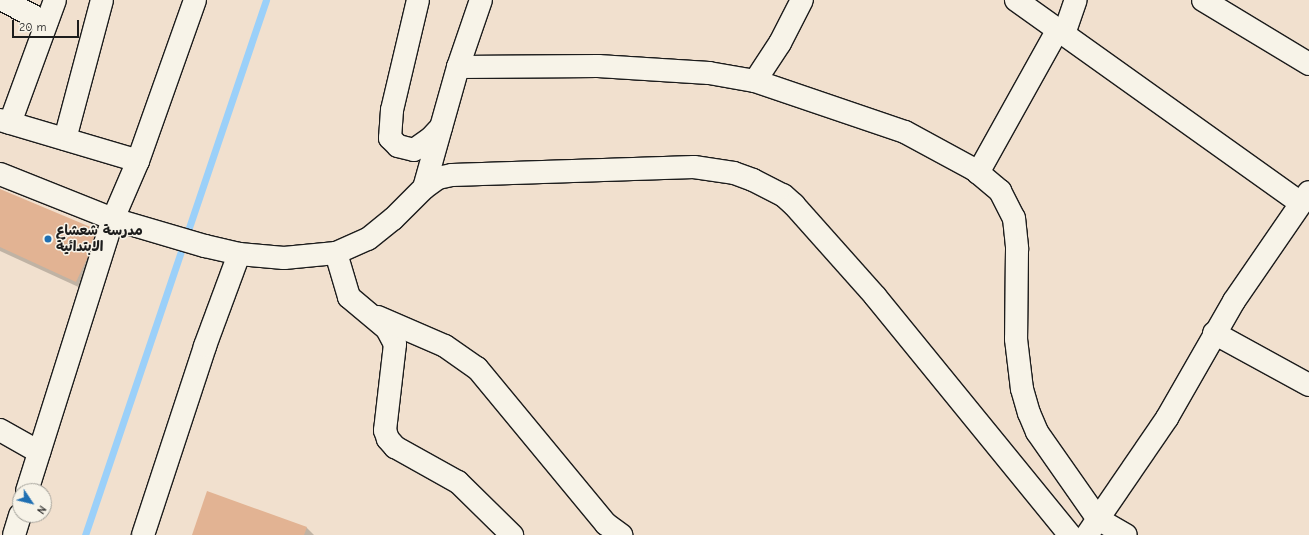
<!DOCTYPE html>
<html>
<head>
<meta charset="utf-8">
<style>
	body { margin:0 }
	#map { position:relative; width:1309px; height:535px; overflow:hidden; background:#f1e0ce; font-family:"Comic Neue","Playpen Sans Arabic",sans-serif }
	div>[style] { position:absolute }
	[style*='--x'] { left:calc(var(--x)*1px); top:calc(var(--y)*1px); width:calc(var(--w)*1px); rotate:calc(var(--a)*1deg) }
	.shadow>* { inset:0; background:#0003 }
	.stream>* { height:7px; margin:-3.5px; padding:0 3.5px; transform-origin:3.5px; border-radius:3.5px; background:#9bd0f9 }
	.building>* { inset:0; background:#e2b393 }
	.roads { filter:drop-shadow(1px 0 #1c1c1c) drop-shadow(-1px 0 #1c1c1c) drop-shadow(0 1px #1c1c1c) drop-shadow(0 -1px #1c1c1c) }
	.minor>* { height:22px; margin:-11px; padding:0 11px; transform-origin:11px; border-radius:11px; background:#f7f3e8 }
	.dots>* { width:11px; height:11px; translate:-50% -50%; box-sizing:border-box; border:2px solid #f7f3e8; border-radius:50% }
	span { translate:-50% -50%; white-space:nowrap; text-align:center; line-height:1.15; -webkit-text-stroke:3px #f7f3e8; paint-order:stroke }
	.poi-label { font-size:14px; color:#1c1c1c; font-weight:700 }
	.left { translate:0 -50%; text-align:left }
	.north { position:absolute; left:12px; top:483px; width:40px; height:40px; box-sizing:border-box; background:#f7f3e8; border:1px solid #9f9d96; border-radius:50%; rotate:125deg; font-size:11px; font-weight:700; line-height:16px; text-align:center; color:#1c1c1c }
	.north::after { content:''; display:block; margin:auto; width:14px; height:18px; background:#1f6fb2; clip-path:polygon(50% 0,100% 100%,50% 72%,0 100%) }
	.scale { position:absolute; left:12px; top:20px; width:67px; height:18px; box-sizing:border-box; border:2px solid #1c1c1c; border-top:0; padding-left:5px; font-size:12px; line-height:14px; white-space:nowrap; color:#1c1c1c; -webkit-text-stroke:3px #f7f3e8; paint-order:stroke }
</style>
</head>
<body>
<div id="map">
	<div class="shadow">
		<div style="clip-path:polygon(0 190px,100px 232px,85px 290px,0 251px)"></div>
		<div style="clip-path:polygon(208px 493px,307px 528px,314px 535px,193px 535px)"></div>
	</div>
	<div class="stream">
		<div style="--x:85;--y:535;--w:565;--a:-71.31"></div>
	</div>
	<div class="building">
		<div style="clip-path:polygon(0 189px,100px 231px,76px 282px,0 247px)"></div>
		<div style="clip-path:polygon(207px 491px,307px 527px,304px 535px,192px 535px)"></div>
	</div>
	<div class="roads">
		<div class="minor">
			<div style="--x:3;--y:0;--w:49;--a:28.1"></div>
			<div style="--x:418;--y:0;--w:113;--a:103.3"></div>
			<div style="--x:392;--y:110;--w:28;--a:94"></div>
			<div style="--x:390;--y:138;--w:11;--a:45"></div>
			<div style="--x:398;--y:146;--w:16;--a:14"></div>
			<div style="--x:414;--y:150;--w:19;--a:-35"></div>
			<div style="--x:430;--y:139;--w:16;--a:-47"></div>
			<div style="--x:1016;--y:0;--w:350;--a:35.5"></div>
			<div style="--x:1203;--y:0;--w:124;--a:31.1"></div>
			<div style="--x:1064;--y:34;--w:36;--a:-71"></div>
			<div style="--x:458;--y:67;--w:140;--a:-0.4"></div>
			<div style="--x:598;--y:66;--w:111;--a:3.6"></div>
			<div style="--x:709;--y:73;--w:47;--a:9.9"></div>
			<div style="--x:755;--y:81;--w:158;--a:18.8"></div>
			<div style="--x:905;--y:132;--w:80;--a:28.5"></div>
			<div style="--x:975;--y:170;--w:33;--a:40"></div>
			<div style="--x:1000;--y:191;--w:30;--a:63"></div>
			<div style="--x:1014;--y:218;--w:31;--a:84"></div>
			<div style="--x:1017;--y:249;--w:90;--a:90.6"></div>
			<div style="--x:1016;--y:339;--w:50;--a:83.2"></div>
			<div style="--x:1022;--y:389;--w:25;--a:74"></div>
			<div style="--x:1029;--y:413;--w:21;--a:67"></div>
			<div style="--x:1037;--y:432;--w:106;--a:55"></div>
			<div style="--x:1098;--y:519;--w:32;--a:30"></div>
			<div style="--x:755;--y:81;--w:45;--a:-56.7"></div>
			<div style="--x:780;--y:43;--w:48;--a:-62.9"></div>
			<div style="--x:0;--y:120;--w:144;--a:16.5"></div>
			<div style="--x:10;--y:123;--w:131;--a:-69.9"></div>
			<div style="--x:65;--y:139;--w:144;--a:-75.1"></div>
			<div style="--x:978;--y:173;--w:165;--a:-60.9"></div>
			<div style="--x:0;--y:174;--w:122;--a:21.7"></div>
			<div style="--x:113;--y:219;--w:96;--a:16.4"></div>
			<div style="--x:205;--y:246;--w:35;--a:13"></div>
			<div style="--x:239;--y:254;--w:45;--a:5.1"></div>
			<div style="--x:284;--y:258;--w:52;--a:-5.5"></div>
			<div style="--x:336;--y:253;--w:35;--a:-24"></div>
			<div style="--x:368;--y:239;--w:32;--a:-39"></div>
			<div style="--x:393;--y:219;--w:44;--a:-45"></div>
			<div style="--x:424;--y:188;--w:17;--a:-36"></div>
			<div style="--x:438;--y:178;--w:14;--a:-12"></div>
			<div style="--x:452;--y:175;--w:242;--a:-1.9"></div>
			<div style="--x:694;--y:167;--w:40;--a:8.5"></div>
			<div style="--x:734;--y:173;--w:20;--a:20"></div>
			<div style="--x:753;--y:180;--w:34;--a:27"></div>
			<div style="--x:783;--y:195;--w:15;--a:42"></div>
			<div style="--x:794;--y:205;--w:122;--a:48.3"></div>
			<div style="--x:875;--y:296;--w:308;--a:50.8"></div>
			<div style="--x:424;--y:188;--w:126;--a:-74.3"></div>
			<div style="--x:458;--y:67;--w:71;--a:-71.1"></div>
			<div style="--x:336;--y:253;--w:46;--a:73.5"></div>
			<div style="--x:349;--y:297;--w:50;--a:40.1"></div>
			<div style="--x:387;--y:329;--w:17;--a:62"></div>
			<div style="--x:395;--y:344;--w:87;--a:96.6"></div>
			<div style="--x:385;--y:430;--w:9;--a:72"></div>
			<div style="--x:388;--y:439;--w:11;--a:49"></div>
			<div style="--x:395;--y:447;--w:72;--a:29.1"></div>
			<div style="--x:458;--y:482;--w:76;--a:44.5"></div>
			<div style="--x:378;--y:317;--w:73;--a:23.4"></div>
			<div style="--x:445;--y:346;--w:39;--a:35"></div>
			<div style="--x:477;--y:368;--w:202;--a:50.4"></div>
			<div style="--x:606;--y:524;--w:19;--a:36"></div>
			<div style="--x:1214;--y:333;--w:108;--a:28.7"></div>
			<div style="--x:0;--y:430;--w:45;--a:29.4"></div>
			<div style="--x:27;--y:491;--w:285;--a:-72.5"></div>
			<div style="--x:113;--y:219;--w:63;--a:-66.7"></div>
			<div style="--x:138;--y:161;--w:171;--a:-70.5"></div>
			<div style="--x:14;--y:535;--w:21;--a:-73"></div>
			<div style="--x:143;--y:535;--w:199;--a:-71.8"></div>
			<div style="--x:205;--y:346;--w:98;--a:-69.7"></div>
			<div style="--x:1087;--y:535;--w:142;--a:-55.6"></div>
			<div style="--x:1167;--y:418;--w:135;--a:-60.2"></div>
			<div style="--x:1234;--y:301;--w:132;--a:-55.5"></div>
		</div>
	</div>
	<div class="dots">
		<div style="left:48px;top:239px;background:#1f6fb2"></div>
	</div>
	<div class="poi-label">
		<span class="left" style="left:56px;top:239px">مدرسة شعشاع<br>الابتدائية</span>
	</div>
	<div class="north">N</div>
	<div class="scale">20 m</div>
</div>
</body>
</html>
